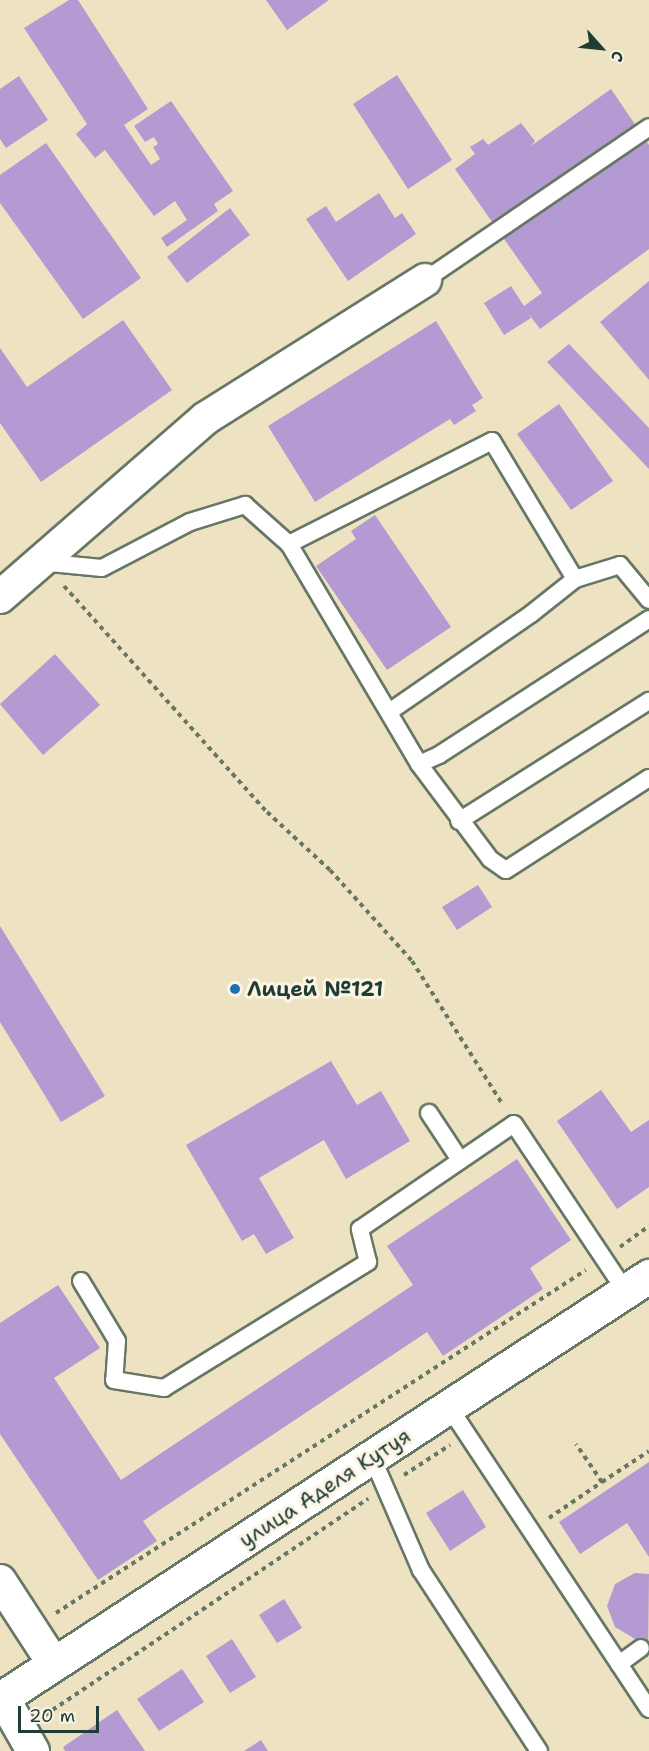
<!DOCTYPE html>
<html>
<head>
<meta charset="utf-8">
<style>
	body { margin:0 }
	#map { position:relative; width:649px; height:1751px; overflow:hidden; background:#ede2c1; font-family:"Shantell Sans",sans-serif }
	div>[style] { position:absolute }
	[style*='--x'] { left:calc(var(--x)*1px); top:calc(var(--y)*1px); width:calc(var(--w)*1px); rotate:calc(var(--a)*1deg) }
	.building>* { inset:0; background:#b49ad2 }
	.path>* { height:4px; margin-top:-2px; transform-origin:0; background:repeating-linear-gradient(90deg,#677765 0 4.5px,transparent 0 9px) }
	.roads { filter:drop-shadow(2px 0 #677765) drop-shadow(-2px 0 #677765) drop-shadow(0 2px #677765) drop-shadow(0 -2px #677765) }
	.service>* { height:16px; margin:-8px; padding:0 8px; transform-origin:8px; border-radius:8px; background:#fff }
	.minor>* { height:32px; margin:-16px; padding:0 16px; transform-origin:16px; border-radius:16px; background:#fff }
	.secondary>* { height:33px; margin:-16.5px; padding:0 16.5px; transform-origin:16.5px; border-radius:16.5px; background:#fff }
	.dots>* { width:16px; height:16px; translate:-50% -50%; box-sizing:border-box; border:3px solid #fcf5e5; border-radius:50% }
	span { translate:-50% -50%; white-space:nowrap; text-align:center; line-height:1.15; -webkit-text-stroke:6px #fcf5e5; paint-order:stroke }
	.poi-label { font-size:21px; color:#1f3d34; font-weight:700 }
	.left { translate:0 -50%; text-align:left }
	.street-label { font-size:21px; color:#1f3d34 }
	.north { position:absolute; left:571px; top:18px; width:60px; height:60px; -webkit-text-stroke:4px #fcf5e5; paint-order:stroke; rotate:117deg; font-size:16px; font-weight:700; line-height:24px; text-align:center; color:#1f3d34 }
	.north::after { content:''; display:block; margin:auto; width:21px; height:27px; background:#1f3d34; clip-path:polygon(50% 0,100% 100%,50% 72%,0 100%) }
	.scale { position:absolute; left:18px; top:1706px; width:81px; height:27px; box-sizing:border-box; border:3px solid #1f3d34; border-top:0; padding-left:8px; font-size:18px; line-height:21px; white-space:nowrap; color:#1f3d34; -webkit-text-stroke:4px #fcf5e5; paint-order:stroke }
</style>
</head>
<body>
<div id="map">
	<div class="building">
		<div style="clip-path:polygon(69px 0,78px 0,148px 109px,124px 125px,151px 165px,160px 159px,153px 147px,158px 144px,154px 137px,145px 142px,134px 126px,171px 101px,233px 191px,214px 204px,218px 211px,167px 247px,161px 238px,187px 220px,175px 201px,154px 216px,105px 150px,95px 158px,76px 134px,87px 124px,24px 28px)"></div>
		<div style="clip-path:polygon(266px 0,329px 0,287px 30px)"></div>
		<div style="clip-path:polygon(397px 75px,452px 160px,408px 189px,353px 104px)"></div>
		<div style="clip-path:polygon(19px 76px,48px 120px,6px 148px,0 139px,0 89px)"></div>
		<div style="clip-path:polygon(611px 89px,649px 145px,649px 249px,540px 329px,528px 313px,531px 318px,504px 335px,484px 303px,511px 286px,524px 306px,542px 293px,455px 169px,475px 154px,470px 147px,483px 139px,488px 145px,521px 123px,535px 141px,531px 146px)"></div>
		<div style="clip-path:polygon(46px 143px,141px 278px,83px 319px,0 203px,0 175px)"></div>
		<div style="clip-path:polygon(379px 193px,395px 218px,402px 213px,416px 234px,348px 281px,306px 219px,326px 206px,336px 222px)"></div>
		<div style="clip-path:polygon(230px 208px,250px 235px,187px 283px,167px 257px)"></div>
		<div style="clip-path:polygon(649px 281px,649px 380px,600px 322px)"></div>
		<div style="clip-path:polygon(123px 320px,172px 390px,41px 482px,0 423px,0 348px,27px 387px)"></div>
		<div style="clip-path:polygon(436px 321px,483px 398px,472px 405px,476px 411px,454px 425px,450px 419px,315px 502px,268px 426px)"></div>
		<div style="clip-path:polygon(569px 344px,649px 428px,649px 469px,547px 362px)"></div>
		<div style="clip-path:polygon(559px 404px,613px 481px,571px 510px,517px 434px)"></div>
		<div style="clip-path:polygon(375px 515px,451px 627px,387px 670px,316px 566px,356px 539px,351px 531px)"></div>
		<div style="clip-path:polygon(55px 654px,100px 705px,43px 755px,0 704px)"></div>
		<div style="clip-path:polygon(478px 885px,492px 907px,457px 930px,442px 907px)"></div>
		<div style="clip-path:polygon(0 926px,105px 1096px,61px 1122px,0 1022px)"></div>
		<div style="clip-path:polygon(331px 1061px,357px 1105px,381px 1091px,410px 1141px,346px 1179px,324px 1140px,259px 1178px,294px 1238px,266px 1254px,254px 1234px,242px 1241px,186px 1145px)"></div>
		<div style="clip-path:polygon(601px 1090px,631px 1132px,649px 1120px,649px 1187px,617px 1209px,557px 1121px)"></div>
		<div style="clip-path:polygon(517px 1159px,571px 1240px,530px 1268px,543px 1289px,443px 1356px,427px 1332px,143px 1521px,157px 1541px,98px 1580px,0 1434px,0 1323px,58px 1285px,100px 1348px,54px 1378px,121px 1480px,413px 1285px,387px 1246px)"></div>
		<div style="clip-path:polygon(649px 1462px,649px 1557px,627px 1523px,580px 1554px,559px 1522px)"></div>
		<div style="clip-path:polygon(463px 1490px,486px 1527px,450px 1551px,426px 1513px)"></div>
		<div style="clip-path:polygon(635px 1573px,649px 1574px,648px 1658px,635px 1639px,615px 1627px,607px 1606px,615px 1584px)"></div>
		<div style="clip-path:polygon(284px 1599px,302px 1628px,277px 1643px,259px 1615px)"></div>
		<div style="clip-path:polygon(232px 1639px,256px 1677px,230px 1693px,206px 1656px)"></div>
		<div style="clip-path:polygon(182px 1669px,204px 1702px,159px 1731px,137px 1699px)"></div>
		<div style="clip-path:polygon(117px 1710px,145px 1751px,65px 1751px,63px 1747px)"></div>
		<div style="clip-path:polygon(261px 1740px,268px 1751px,244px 1751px)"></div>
	</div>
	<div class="path">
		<div style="--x:64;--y:586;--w:304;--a:48.1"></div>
		<div style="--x:267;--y:812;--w:86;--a:42.6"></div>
		<div style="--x:330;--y:870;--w:122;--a:48"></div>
		<div style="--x:412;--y:961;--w:170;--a:57.7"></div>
		<div style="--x:620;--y:1247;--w:36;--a:-36"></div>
		<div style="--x:404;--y:1475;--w:55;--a:-33.1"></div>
		<div style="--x:602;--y:1482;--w:56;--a:-33.4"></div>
		<div style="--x:549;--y:1518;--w:64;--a:-34.2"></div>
		<div style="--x:602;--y:1482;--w:46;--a:-124.4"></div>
		<div style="--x:56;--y:1613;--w:631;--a:-32.91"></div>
		<div style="--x:45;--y:1715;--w:389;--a:-33.8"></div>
	</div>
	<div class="roads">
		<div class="service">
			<div style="--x:425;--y:280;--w:271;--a:-34.3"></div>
			<div style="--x:40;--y:562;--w:62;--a:5.5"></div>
			<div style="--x:102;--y:568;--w:99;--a:-27.6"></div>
			<div style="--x:190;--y:522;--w:58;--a:-17.2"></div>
			<div style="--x:245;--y:505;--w:59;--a:41.6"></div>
			<div style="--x:575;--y:579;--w:161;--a:-121"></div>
			<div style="--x:492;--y:441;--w:228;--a:153.1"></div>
			<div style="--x:289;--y:544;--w:256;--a:59.4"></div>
			<div style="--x:419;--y:764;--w:119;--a:53.2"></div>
			<div style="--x:490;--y:859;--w:19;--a:35"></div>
			<div style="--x:506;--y:870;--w:170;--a:-32.8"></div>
			<div style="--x:389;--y:712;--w:173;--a:-34.6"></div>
			<div style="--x:531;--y:614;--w:56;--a:-38.5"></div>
			<div style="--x:575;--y:579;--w:47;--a:-17.3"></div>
			<div style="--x:620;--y:565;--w:45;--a:50.4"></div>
			<div style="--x:419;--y:764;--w:22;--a:-24"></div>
			<div style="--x:439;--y:755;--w:250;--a:-32.9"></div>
			<div style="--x:459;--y:821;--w:225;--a:-32.3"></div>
			<div style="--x:429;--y:1113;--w:56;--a:56.6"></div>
			<div style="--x:81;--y:1281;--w:70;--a:59"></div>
			<div style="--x:117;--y:1341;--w:39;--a:94"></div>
			<div style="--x:114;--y:1380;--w:51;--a:9.1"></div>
			<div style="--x:164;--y:1388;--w:240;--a:-31.7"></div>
			<div style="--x:368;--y:1262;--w:34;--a:-104"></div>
			<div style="--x:360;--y:1229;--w:186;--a:-34.3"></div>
			<div style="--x:514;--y:1124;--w:202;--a:56.3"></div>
			<div style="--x:449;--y:1407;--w:362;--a:56.5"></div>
			<div style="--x:372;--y:1457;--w:123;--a:66.6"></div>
			<div style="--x:421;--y:1570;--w:216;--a:56.9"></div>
			<div style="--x:619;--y:1664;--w:27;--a:-36"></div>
		</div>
		<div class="minor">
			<div style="--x:0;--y:597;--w:273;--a:-41"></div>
			<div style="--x:206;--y:418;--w:259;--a:-32.2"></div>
			<div style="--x:0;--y:1581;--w:99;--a:57"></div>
			<div style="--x:3;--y:1698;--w:61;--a:60.5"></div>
		</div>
		<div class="secondary">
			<div style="--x:0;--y:1699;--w:775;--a:-33.1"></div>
		</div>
	</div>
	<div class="dots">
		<div style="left:235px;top:989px;background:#1f6fb2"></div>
	</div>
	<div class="poi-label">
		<span class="left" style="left:247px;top:989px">Лицей №121</span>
	</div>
	<div class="street-label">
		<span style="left:325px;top:1488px;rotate:-33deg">улица Аделя Кутуя</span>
	</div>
	<div class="north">С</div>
	<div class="scale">20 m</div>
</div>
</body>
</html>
